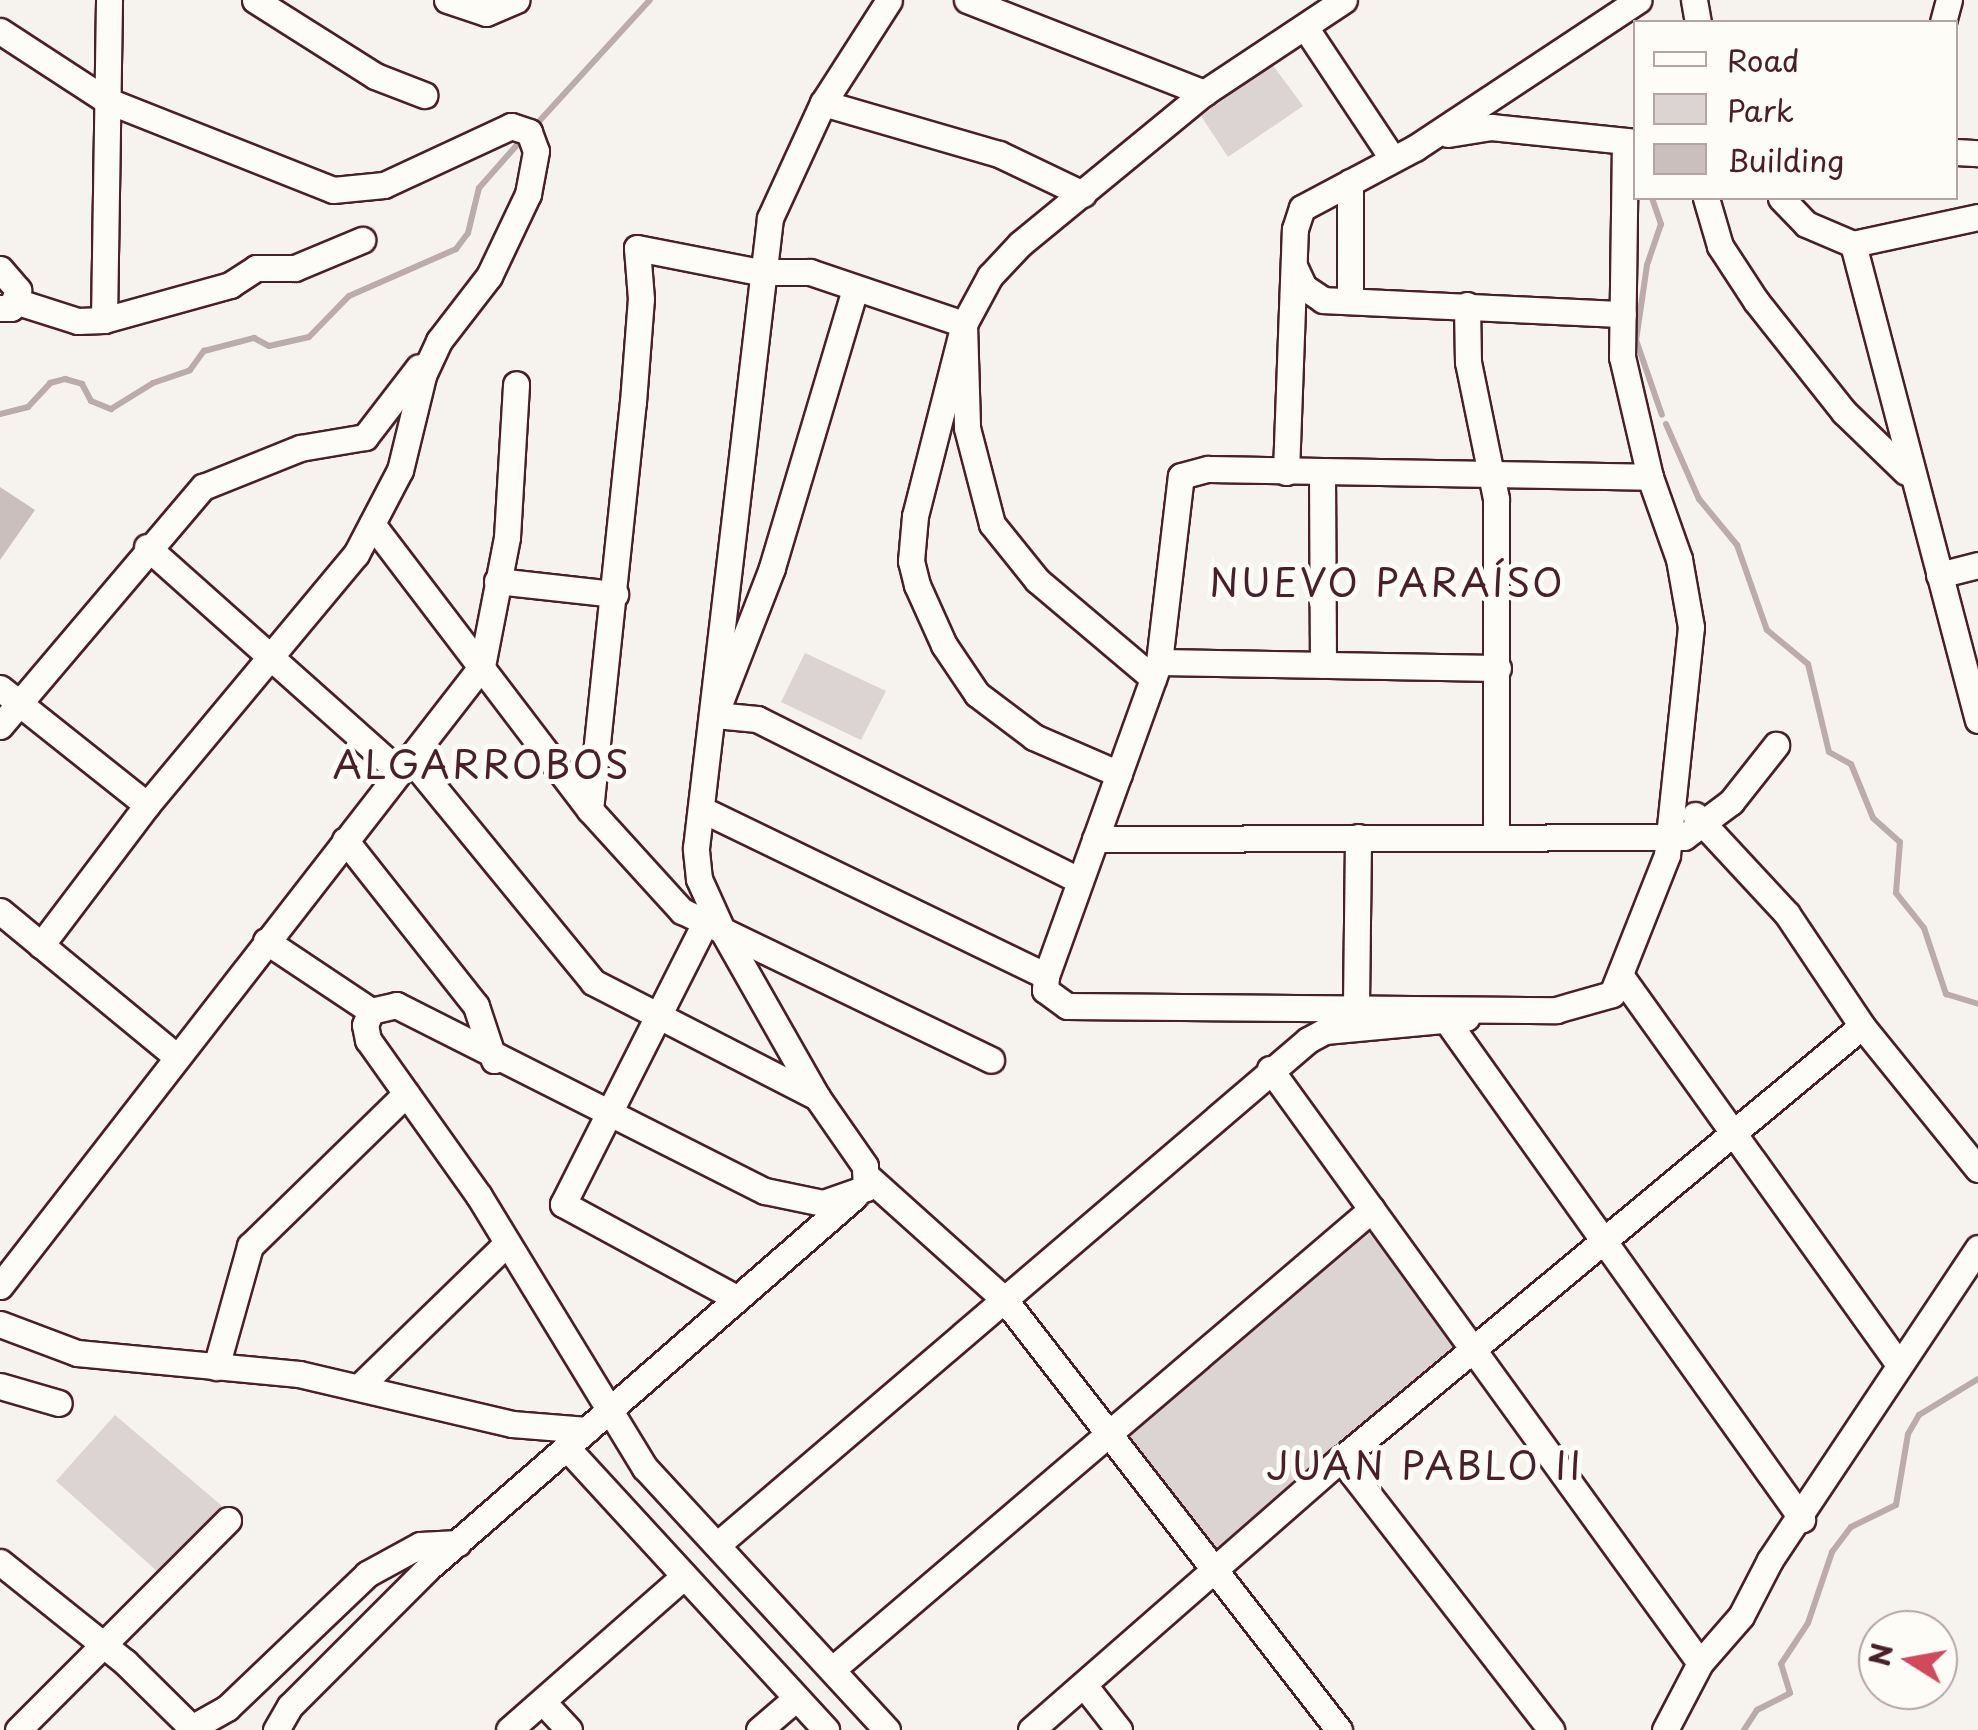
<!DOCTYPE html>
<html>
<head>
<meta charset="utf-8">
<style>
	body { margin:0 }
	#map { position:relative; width:1978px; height:1730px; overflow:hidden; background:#f6f3ef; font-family:"Playpen Sans",sans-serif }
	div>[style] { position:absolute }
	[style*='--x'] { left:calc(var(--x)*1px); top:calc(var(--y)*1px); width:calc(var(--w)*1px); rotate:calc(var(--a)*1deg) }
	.green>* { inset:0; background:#dcd4d2 }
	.stream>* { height:6px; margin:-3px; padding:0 3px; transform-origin:3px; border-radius:3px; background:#bbabac }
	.building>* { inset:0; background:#cbbfbe }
	.roads { filter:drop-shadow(2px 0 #4a1f2b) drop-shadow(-2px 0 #4a1f2b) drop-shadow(0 2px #4a1f2b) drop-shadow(0 -2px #4a1f2b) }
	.minor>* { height:25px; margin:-12.5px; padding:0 12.5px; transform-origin:12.5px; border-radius:12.5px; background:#fdfcf7 }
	span { translate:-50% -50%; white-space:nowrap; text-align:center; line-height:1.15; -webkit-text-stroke:10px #fdfcf7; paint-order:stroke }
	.neighbourhood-label { font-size:38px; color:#4a1f2b; letter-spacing:2.5px }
	.legend { position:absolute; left:1633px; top:20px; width:325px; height:180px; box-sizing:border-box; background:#fdfcf7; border:2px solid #b5a4a5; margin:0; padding:12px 18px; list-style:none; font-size:30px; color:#4a1f2b }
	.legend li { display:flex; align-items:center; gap:20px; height:50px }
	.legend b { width:50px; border:2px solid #b5a4a5 }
	.north { position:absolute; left:1858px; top:1610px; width:100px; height:100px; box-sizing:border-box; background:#fdfcf7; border:2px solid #b5a4a5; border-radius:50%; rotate:281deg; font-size:28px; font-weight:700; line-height:40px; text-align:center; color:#4a1f2b }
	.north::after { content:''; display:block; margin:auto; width:35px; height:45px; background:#d1495b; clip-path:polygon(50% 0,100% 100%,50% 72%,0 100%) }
</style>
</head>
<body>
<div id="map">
	<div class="green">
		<div style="clip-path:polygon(1272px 64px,1303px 106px,1228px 157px,1201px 116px)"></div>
		<div style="clip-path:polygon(805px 653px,886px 691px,861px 740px,781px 702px)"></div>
		<div style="clip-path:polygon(1359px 1231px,1377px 1234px,1461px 1349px,1226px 1547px,1210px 1549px,1124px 1441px,1125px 1431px)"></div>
		<div style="clip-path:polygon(115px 1415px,222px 1506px,158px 1572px,56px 1481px)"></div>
	</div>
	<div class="stream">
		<div style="--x:533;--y:128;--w:173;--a:-47.6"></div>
		<div style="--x:1652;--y:198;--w:28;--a:71"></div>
		<div style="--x:1661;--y:224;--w:43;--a:108.9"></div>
		<div style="--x:1647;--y:265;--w:76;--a:98.3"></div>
		<div style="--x:1636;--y:340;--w:79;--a:70.9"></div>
		<div style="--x:0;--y:414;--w:29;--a:-14"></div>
		<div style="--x:28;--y:407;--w:33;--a:-47"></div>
		<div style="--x:50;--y:383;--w:16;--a:-15"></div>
		<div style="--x:65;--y:379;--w:18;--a:16"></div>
		<div style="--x:82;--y:384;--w:19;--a:62"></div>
		<div style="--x:91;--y:401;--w:22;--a:22"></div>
		<div style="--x:111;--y:409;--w:49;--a:-31.8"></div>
		<div style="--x:153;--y:383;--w:39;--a:-19"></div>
		<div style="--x:190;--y:370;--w:24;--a:-54"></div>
		<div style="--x:204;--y:351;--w:52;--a:-14.6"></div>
		<div style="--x:254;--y:338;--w:17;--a:28"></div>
		<div style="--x:269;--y:346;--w:41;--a:-12.7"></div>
		<div style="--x:309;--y:337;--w:57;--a:-45.7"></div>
		<div style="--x:349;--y:296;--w:117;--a:-23.7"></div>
		<div style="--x:456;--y:249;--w:20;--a:-53"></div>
		<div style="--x:468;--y:233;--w:46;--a:-76.3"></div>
		<div style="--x:479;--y:188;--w:68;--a:-48.6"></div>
		<div style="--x:1666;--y:424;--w:82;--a:66.3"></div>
		<div style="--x:1699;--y:499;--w:60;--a:50.4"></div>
		<div style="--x:1737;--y:545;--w:90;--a:70.6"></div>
		<div style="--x:1767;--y:630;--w:53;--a:39.7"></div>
		<div style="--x:1808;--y:664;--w:90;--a:76.6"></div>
		<div style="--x:1829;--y:752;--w:25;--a:29"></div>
		<div style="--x:1851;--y:764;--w:58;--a:67.8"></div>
		<div style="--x:1873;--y:818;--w:36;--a:42"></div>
		<div style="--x:1900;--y:842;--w:51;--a:94.5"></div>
		<div style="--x:1896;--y:893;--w:45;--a:51.3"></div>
		<div style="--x:1924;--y:928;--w:70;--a:71.6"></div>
		<div style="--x:1946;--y:994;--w:34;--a:17"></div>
		<div style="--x:1744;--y:1730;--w:24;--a:-57"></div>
		<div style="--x:1757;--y:1710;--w:37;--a:-27"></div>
		<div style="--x:1790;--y:1693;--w:30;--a:-107"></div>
		<div style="--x:1781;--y:1664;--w:49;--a:-56.6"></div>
		<div style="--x:1808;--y:1623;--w:75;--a:-71.3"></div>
		<div style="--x:1832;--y:1552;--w:31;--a:-53"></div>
		<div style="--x:1851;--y:1527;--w:50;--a:-26.1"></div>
		<div style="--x:1896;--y:1505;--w:72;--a:-80.4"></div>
		<div style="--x:1908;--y:1434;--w:22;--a:-60"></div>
		<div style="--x:1919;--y:1415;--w:69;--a:-31.4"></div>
	</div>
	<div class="building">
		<div style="clip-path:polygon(0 487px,35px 510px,0 560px)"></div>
	</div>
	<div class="roads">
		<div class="minor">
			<div style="--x:255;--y:0;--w:142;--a:32.3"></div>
			<div style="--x:375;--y:76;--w:53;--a:21.2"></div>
			<div style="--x:447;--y:0;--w:41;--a:18.4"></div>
			<div style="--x:486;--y:13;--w:33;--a:-23"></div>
			<div style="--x:967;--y:0;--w:255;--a:21.4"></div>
			<div style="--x:1694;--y:0;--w:22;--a:80"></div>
			<div style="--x:1943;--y:22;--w:23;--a:-75"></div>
			<div style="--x:1305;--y:27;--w:157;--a:56.4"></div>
			<div style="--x:0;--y:31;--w:126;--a:33.1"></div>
			<div style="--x:106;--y:100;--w:244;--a:21.6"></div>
			<div style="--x:333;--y:190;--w:51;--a:-5.6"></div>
			<div style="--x:384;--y:185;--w:140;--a:-24.9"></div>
			<div style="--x:511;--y:126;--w:19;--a:18"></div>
			<div style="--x:529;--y:132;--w:20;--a:70"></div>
			<div style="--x:536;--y:151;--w:44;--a:100.5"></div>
			<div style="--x:528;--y:194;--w:91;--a:115.4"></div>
			<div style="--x:489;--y:276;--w:82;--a:127.6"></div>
			<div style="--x:439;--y:341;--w:38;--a:115"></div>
			<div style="--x:423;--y:376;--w:97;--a:103.7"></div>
			<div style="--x:400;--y:470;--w:95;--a:117.6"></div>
			<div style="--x:356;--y:554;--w:327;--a:129.8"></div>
			<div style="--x:147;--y:805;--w:176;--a:127.1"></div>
			<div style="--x:823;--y:103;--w:183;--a:16.2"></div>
			<div style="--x:999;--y:154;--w:93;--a:25.5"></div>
			<div style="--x:1448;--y:134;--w:44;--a:-9.2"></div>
			<div style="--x:1491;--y:127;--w:146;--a:5.9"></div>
			<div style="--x:1956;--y:152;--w:22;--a:3"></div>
			<div style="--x:1350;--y:182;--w:119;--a:90"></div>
			<div style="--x:1706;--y:198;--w:50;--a:73.7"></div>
			<div style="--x:1720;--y:246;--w:66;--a:56.8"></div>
			<div style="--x:1756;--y:301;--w:142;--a:51.6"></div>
			<div style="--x:1844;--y:412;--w:86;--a:44.1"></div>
			<div style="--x:1781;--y:198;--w:36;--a:46"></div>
			<div style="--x:1806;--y:224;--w:51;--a:23.1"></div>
			<div style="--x:1853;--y:244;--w:128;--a:-12.2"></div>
			<div style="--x:1853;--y:244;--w:492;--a:75.3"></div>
			<div style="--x:1295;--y:268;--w:21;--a:65"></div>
			<div style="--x:1304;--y:287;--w:23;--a:34"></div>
			<div style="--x:1323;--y:300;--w:300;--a:2.7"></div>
			<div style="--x:0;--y:269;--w:28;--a:49"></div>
			<div style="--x:18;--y:290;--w:19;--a:111"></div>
			<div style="--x:11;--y:308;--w:11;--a:180"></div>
			<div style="--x:855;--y:289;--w:291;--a:106.6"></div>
			<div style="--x:772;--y:568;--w:158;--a:111.2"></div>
			<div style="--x:715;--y:715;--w:42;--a:5.4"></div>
			<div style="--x:757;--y:719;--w:361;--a:26.6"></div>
			<div style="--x:18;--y:302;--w:63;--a:17.6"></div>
			<div style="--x:78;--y:321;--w:26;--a:-2"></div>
			<div style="--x:104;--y:320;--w:131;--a:-15.5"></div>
			<div style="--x:230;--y:285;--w:31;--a:-33"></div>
			<div style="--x:256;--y:268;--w:39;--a:0"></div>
			<div style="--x:295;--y:268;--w:73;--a:-22.7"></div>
			<div style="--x:1467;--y:305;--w:57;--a:89"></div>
			<div style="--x:1468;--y:362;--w:140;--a:78.4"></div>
			<div style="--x:1496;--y:499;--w:337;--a:90"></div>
			<div style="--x:104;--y:320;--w:320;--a:-89.1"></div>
			<div style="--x:1286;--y:472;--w:243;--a:-87.9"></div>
			<div style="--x:1295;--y:229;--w:22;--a:-72"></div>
			<div style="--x:1302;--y:208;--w:128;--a:-28"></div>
			<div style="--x:1415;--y:148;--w:268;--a:-33.5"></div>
			<div style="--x:1322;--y:473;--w:192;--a:89.7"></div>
			<div style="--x:372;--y:524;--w:360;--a:52.7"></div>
			<div style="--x:590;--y:810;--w:137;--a:47.7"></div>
			<div style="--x:682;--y:911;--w:343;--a:25.7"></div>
			<div style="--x:147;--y:547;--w:336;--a:41.7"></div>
			<div style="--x:1939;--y:575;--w:40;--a:-14.4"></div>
			<div style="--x:497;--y:581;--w:119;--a:6.3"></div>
			<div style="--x:1159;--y:662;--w:339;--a:1"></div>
			<div style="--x:0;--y:688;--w:188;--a:38.5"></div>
			<div style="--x:0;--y:726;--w:314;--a:-49.7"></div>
			<div style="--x:203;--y:487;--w:105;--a:-21.9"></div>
			<div style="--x:300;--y:448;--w:66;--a:-9.6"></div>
			<div style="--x:365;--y:437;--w:88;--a:-52.4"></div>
			<div style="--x:409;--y:757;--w:291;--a:50.7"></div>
			<div style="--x:593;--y:982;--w:252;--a:27.2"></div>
			<div style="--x:1119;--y:774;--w:93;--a:-156.5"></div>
			<div style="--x:1034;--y:737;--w:71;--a:-143"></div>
			<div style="--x:977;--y:694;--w:59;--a:-124"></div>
			<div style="--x:944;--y:645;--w:66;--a:-114.2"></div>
			<div style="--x:917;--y:585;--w:25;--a:-104"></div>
			<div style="--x:911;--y:561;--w:45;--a:-84.9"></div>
			<div style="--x:915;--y:516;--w:198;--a:-75.7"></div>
			<div style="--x:964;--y:324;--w:55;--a:-61.6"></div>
			<div style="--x:990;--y:276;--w:44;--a:-46.8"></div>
			<div style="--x:1020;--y:244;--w:238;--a:-39.4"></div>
			<div style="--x:1204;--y:93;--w:168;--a:-33.6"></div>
			<div style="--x:701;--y:809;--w:383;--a:25.8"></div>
			<div style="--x:1046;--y:976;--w:14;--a:94"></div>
			<div style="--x:1045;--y:990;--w:27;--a:36"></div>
			<div style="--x:1067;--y:1006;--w:489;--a:0.5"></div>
			<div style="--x:1556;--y:1010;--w:58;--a:-15.9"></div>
			<div style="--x:1612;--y:994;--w:149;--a:-68.4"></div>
			<div style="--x:1667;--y:855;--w:229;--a:-84"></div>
			<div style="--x:1691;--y:627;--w:69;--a:-100"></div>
			<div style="--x:1679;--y:559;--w:87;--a:-109.5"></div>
			<div style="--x:1650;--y:477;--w:123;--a:-103.1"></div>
			<div style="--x:1622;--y:357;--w:216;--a:-89.2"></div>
			<div style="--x:590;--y:810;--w:410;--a:-84"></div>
			<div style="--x:633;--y:402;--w:103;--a:-85.6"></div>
			<div style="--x:641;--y:299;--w:51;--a:-94.5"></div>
			<div style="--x:637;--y:248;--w:124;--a:11.1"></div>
			<div style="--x:759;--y:272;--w:51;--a:0"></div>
			<div style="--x:810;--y:272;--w:163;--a:18.7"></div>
			<div style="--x:964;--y:324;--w:104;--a:88.3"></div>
			<div style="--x:967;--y:428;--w:99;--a:75.4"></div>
			<div style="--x:992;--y:524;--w:72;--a:51.2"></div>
			<div style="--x:1037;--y:580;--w:152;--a:40.2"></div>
			<div style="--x:1695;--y:815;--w:135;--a:47.1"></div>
			<div style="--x:1787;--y:914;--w:135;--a:56.2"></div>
			<div style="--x:1862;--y:1026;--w:184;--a:51"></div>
			<div style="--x:1095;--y:839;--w:589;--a:-0.19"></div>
			<div style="--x:1684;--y:837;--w:59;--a:-36.7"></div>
			<div style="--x:1731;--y:802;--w:73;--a:-51.7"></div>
			<div style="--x:345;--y:840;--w:211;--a:51.7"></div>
			<div style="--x:476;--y:1006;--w:57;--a:71.6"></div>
			<div style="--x:0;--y:911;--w:228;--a:39.5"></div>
			<div style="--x:705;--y:923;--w:315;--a:116.8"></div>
			<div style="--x:563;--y:1204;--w:195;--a:28.5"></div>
			<div style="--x:266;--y:941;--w:126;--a:33.7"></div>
			<div style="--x:1046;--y:976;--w:334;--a:-70.2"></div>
			<div style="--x:1159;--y:662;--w:187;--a:-83.3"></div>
			<div style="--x:1181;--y:476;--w:28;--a:-15"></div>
			<div style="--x:1208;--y:469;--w:442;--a:1"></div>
			<div style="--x:1623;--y:979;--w:474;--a:54.4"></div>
			<div style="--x:1356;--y:1004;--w:167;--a:-89.3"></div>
			<div style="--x:1447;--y:1021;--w:612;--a:54.52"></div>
			<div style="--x:1270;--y:1069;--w:733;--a:54.1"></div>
			<div style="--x:869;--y:1178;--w:181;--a:41.9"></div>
			<div style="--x:1004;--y:1299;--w:546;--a:52.14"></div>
			<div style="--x:0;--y:1286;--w:785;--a:-52.14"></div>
			<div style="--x:482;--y:666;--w:131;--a:-79"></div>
			<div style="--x:507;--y:537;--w:153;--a:-86.6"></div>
			<div style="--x:0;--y:1324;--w:82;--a:20.6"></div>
			<div style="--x:77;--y:1353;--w:223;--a:5.4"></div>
			<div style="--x:299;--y:1374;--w:219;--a:13.2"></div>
			<div style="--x:512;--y:1424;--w:75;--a:4.6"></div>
			<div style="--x:216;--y:1367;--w:126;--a:-74.3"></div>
			<div style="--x:250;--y:1246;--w:218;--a:-44.3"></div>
			<div style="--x:0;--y:1386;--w:61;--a:16.1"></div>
			<div style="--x:360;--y:1386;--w:205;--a:-44.2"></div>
			<div style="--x:567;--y:1448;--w:383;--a:47.4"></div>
			<div style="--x:1341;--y:1459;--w:343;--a:52.2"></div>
			<div style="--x:717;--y:1545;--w:777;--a:-40.51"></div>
			<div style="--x:1308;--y:1040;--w:19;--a:-28"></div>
			<div style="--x:1325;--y:1031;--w:142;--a:-5.3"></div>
			<div style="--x:0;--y:1562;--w:160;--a:38.7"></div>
			<div style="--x:125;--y:1662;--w:97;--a:44.6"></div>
			<div style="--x:834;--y:1668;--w:707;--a:-40.47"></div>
			<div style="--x:1084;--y:1685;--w:57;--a:52.1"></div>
			<div style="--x:543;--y:1702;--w:38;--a:47"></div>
			<div style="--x:18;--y:1730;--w:297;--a:-45"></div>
			<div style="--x:188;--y:1730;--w:45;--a:-29.4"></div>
			<div style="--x:227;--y:1708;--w:194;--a:-43.7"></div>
			<div style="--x:367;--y:1574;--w:60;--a:-28.7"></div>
			<div style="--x:420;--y:1545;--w:38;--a:-3"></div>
			<div style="--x:276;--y:1730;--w:28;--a:-60"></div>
			<div style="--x:290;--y:1706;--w:195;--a:-45"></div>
			<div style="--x:428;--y:1568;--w:566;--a:-41.06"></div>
			<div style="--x:509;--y:1730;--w:233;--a:-41.3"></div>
			<div style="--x:759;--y:1730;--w:46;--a:-40.6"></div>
			<div style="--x:887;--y:1730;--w:357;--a:-132.7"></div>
			<div style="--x:645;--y:1468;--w:319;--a:-121.4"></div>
			<div style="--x:479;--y:1196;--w:191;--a:-125.4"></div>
			<div style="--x:368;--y:1040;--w:15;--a:-101"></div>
			<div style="--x:365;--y:1025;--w:15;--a:-67"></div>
			<div style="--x:371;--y:1011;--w:26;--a:-13"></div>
			<div style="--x:396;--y:1005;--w:413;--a:26.8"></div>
			<div style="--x:765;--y:1191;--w:59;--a:11.7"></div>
			<div style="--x:823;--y:1203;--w:46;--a:-19.2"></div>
			<div style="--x:866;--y:1188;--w:22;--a:-93"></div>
			<div style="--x:865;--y:1166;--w:84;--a:-124.8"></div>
			<div style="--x:817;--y:1097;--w:192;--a:-119.6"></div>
			<div style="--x:722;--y:930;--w:56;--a:-114.3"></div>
			<div style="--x:699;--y:879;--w:31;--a:-96"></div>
			<div style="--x:696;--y:848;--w:634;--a:-83.3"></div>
			<div style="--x:770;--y:218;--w:127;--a:-65.3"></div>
			<div style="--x:823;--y:103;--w:122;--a:-57.3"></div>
			<div style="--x:1031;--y:1730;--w:412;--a:-41.2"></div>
			<div style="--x:1341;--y:1459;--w:677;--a:-39.73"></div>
			<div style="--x:1665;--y:1730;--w:76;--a:-62.4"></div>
			<div style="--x:1700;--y:1663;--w:62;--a:-48.9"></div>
			<div style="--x:1741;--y:1616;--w:63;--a:-62.6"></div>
			<div style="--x:1770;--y:1560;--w:375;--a:-56.3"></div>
		</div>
	</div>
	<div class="neighbourhood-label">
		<span style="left:1387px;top:582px">NUEVO PARAÍSO</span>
		<span style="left:482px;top:764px">ALGARROBOS</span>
		<span style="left:1425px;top:1465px">JUAN PABLO II</span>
	</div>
	<ul class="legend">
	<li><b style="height:12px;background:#fdfcf7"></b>Road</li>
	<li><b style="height:28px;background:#dcd4d2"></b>Park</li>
	<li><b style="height:28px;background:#cbbfbe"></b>Building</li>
	</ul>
	<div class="north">N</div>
</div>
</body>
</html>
